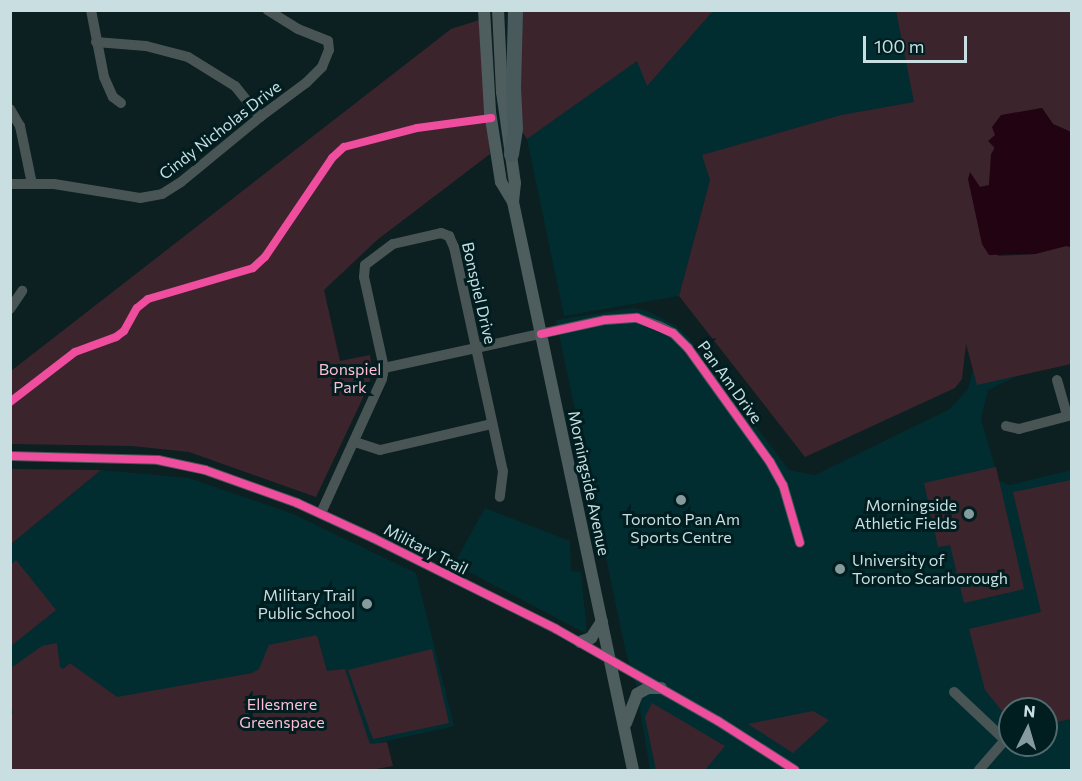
<!DOCTYPE html>
<html>
<head>
<meta charset="utf-8">
<style>
	body { margin:0 }
	#map { position:relative; width:1082px; height:781px; overflow:hidden; background:#0c1f21; font-family:Commissioner,sans-serif }
	div>[style] { position:absolute }
	[style*='--x'] { left:calc(var(--x)*1px); top:calc(var(--y)*1px); width:calc(var(--w)*1px); rotate:calc(var(--a)*1deg) }
	.built>* { inset:0; background:#022d30 }
	.green>* { inset:0; background:#3c242d }
	.water>* { inset:0; background:#220311 }
	.minor>* { height:10px; margin:-5px; padding:0 5px; transform-origin:5px; border-radius:5px; background:#495455 }
	.major>* { height:12px; margin:-6px; padding:0 6px; transform-origin:6px; border-radius:6px; background:#4e5d5e }
	.highway>* { height:15px; margin:-7.5px; padding:0 7.5px; transform-origin:7.5px; border-radius:7.5px; background:#485a5c }
	.cycleway>* { height:8px; margin:-4px; padding:0 4px; transform-origin:4px; border-radius:4px; background:#ef4d9e }
	.dots>* { width:16px; height:16px; translate:-50% -50%; box-sizing:border-box; border:3px solid #001d20; border-radius:50% }
	span { translate:-50% -50%; white-space:nowrap; text-align:center; line-height:1.15; -webkit-text-stroke:6px #001d20; paint-order:stroke }
	.street-label { font-size:16px; color:#c8dee0 }
	.park-label { font-size:16px; color:#ffbed3 }
	.poi-label { font-size:16px; color:#c8dee0 }
	.right { translate:-100% -50%; text-align:right }
	.left { translate:0 -50%; text-align:left }
	.frame { position:absolute; inset:0; border:12px solid #c8dee0; pointer-events:none }
	.north { position:absolute; left:998px; top:697px; width:60px; height:60px; box-sizing:border-box; background:#001d20; border:2px solid #506a6d; border-radius:50%; rotate:5deg; font-size:16px; font-weight:700; line-height:24px; text-align:center; color:#c8dee0 }
	.north::after { content:''; display:block; margin:auto; width:21px; height:27px; background:#869b9d; clip-path:polygon(50% 0,100% 100%,50% 72%,0 100%) }
	.scale { position:absolute; left:863px; top:36px; width:104px; height:27px; box-sizing:border-box; border:3px solid #c8dee0; border-top:0; padding-left:8px; font-size:18px; line-height:21px; white-space:nowrap; color:#c8dee0; -webkit-text-stroke:4px #001d20; paint-order:stroke }
</style>
</head>
<body>
<div id="map">
	<div class="built">
		<div style="clip-path:polygon(713px 11px,896px 11px,915px 102px,841px 115px,703px 155px,710px 179px,679px 296px,564px 316px,527px 139px,638px 60px,647px 85px)"></div>
		<div style="clip-path:polygon(evenodd,996px 284px,1028px 371px,988px 390px,981px 419px,999px 481px,1010px 485px,1071px 470px,1071px 770px,650px 770px,640px 710px,641px 700px,626px 653px,556px 320px,633px 308px,648px 311px,676px 326px,689px 338px,789px 470px,815px 475px,950px 409px,968px 389px,996px 284px,1010px 709px,1046px 709px,1046px 745px,1010px 745px,1010px 709px)"></div>
		<div style="clip-path:polygon(101px 470px,189px 478px,293px 514px,416px 573px,454px 726px,370px 745px,345px 670px,327px 671px,317px 635px,258px 672px,117px 698px,70px 663px,11px 715px,11px 544px)"></div>
		<div style="clip-path:polygon(485px 508px,570px 541px,571px 571px,581px 572px,587px 634px,454px 564px)"></div>
	</div>
	<div class="green">
		<div style="clip-path:polygon(521px 11px,713px 11px,647px 86px,637px 61px,527px 139px,517px 124px)"></div>
		<div style="clip-path:polygon(896px 11px,1071px 11px,1071px 132px,1053px 124px,1042px 108px,1027px 111px,996px 130px,989px 186px,980px 187px,998px 256px,1035px 254px,1066px 246px,1071px 247px,1071px 364px,977px 385px,966px 344px,962px 379px,955px 388px,805px 457px,679px 296px,710px 180px,702px 155px,841px 115px,914px 102px)"></div>
		<div style="clip-path:polygon(479px 20px,490px 154px,377px 240px,324px 290px,340px 361px,370px 355px,372px 369px,369px 385px,316px 497px,189px 452px,132px 446px,11px 444px,11px 371px,451px 29px)"></div>
		<div style="clip-path:polygon(996px 467px,1024px 589px,964px 603px,950px 545px,938px 547px,924px 483px)"></div>
		<div style="clip-path:polygon(11px 469px,101px 470px,11px 544px)"></div>
		<div style="clip-path:polygon(1071px 480px,1071px 719px,1046px 724px,1046px 709px,1010px 709px,1010px 718px,1006px 716px,985px 690px,969px 629px,1041px 612px,1013px 492px)"></div>
		<div style="clip-path:polygon(16px 560px,56px 610px,11px 646px,11px 565px)"></div>
		<div style="clip-path:polygon(317px 635px,327px 671px,345px 669px,370px 744px,387px 742px,393px 766px,370px 770px,11px 770px,10px 715px,13px 713px,11px 705px,11px 668px,42px 646px,57px 643px,60px 667px,63px 669px,70px 663px,117px 697px,252px 673px,259px 669px,269px 645px)"></div>
		<div style="clip-path:polygon(432px 649px,449px 723px,373px 739px,348px 670px)"></div>
		<div style="clip-path:polygon(652px 703px,725px 746px,705px 770px,656px 770px,645px 717px)"></div>
		<div style="clip-path:polygon(813px 711px,829px 720px,793px 753px,748px 724px)"></div>
	</div>
	<div class="water">
		<div style="clip-path:polygon(1042px 108px,1053px 124px,1071px 132px,1071px 247px,1066px 246px,1035px 254px,989px 255px,982px 244px,968px 179px,970px 172px,980px 187px,989px 185px,991px 154px,995px 148px,988px 141px,995px 135px,992px 127px,1001px 115px)"></div>
	</div>
	<div class="minor">
		<div style="--x:91;--y:10;--w:68;--a:79"></div>
		<div style="--x:104;--y:77;--w:22;--a:66"></div>
		<div style="--x:113;--y:97;--w:10;--a:37"></div>
		<div style="--x:96;--y:42;--w:50;--a:4.6"></div>
		<div style="--x:146;--y:46;--w:43;--a:14.7"></div>
		<div style="--x:188;--y:57;--w:55;--a:31.7"></div>
		<div style="--x:235;--y:86;--w:40;--a:51"></div>
		<div style="--x:10;--y:109;--w:20;--a:60"></div>
		<div style="--x:20;--y:126;--w:59;--a:78.3"></div>
		<div style="--x:10;--y:184;--w:44;--a:0"></div>
		<div style="--x:54;--y:184;--w:87;--a:9.2"></div>
		<div style="--x:140;--y:198;--w:22;--a:-10"></div>
		<div style="--x:162;--y:194;--w:22;--a:-32"></div>
		<div style="--x:181;--y:182;--w:102;--a:-39.4"></div>
		<div style="--x:260;--y:117;--w:57;--a:-36.5"></div>
		<div style="--x:306;--y:83;--w:23;--a:-45"></div>
		<div style="--x:322;--y:67;--w:18;--a:-68"></div>
		<div style="--x:329;--y:50;--w:9;--a:-96"></div>
		<div style="--x:328;--y:41;--w:32;--a:-158"></div>
		<div style="--x:298;--y:29;--w:36;--a:-148"></div>
		<div style="--x:10;--y:309;--w:22;--a:-56"></div>
		<div style="--x:384;--y:368;--w:226;--a:-12.3"></div>
		<div style="--x:605;--y:320;--w:32;--a:-4"></div>
		<div style="--x:637;--y:318;--w:23;--a:20"></div>
		<div style="--x:659;--y:326;--w:16;--a:27"></div>
		<div style="--x:673;--y:333;--w:21;--a:45"></div>
		<div style="--x:688;--y:348;--w:140;--a:54.3"></div>
		<div style="--x:770;--y:462;--w:26;--a:61"></div>
		<div style="--x:783;--y:485;--w:60;--a:73.7"></div>
		<div style="--x:1057;--y:380;--w:37;--a:74"></div>
		<div style="--x:1006;--y:426;--w:13;--a:13"></div>
		<div style="--x:1019;--y:429;--w:55;--a:-14.8"></div>
		<div style="--x:355;--y:442;--w:26;--a:18"></div>
		<div style="--x:380;--y:450;--w:115;--a:-13.1"></div>
		<div style="--x:10;--y:456;--w:148;--a:1.5"></div>
		<div style="--x:158;--y:460;--w:48;--a:12"></div>
		<div style="--x:205;--y:470;--w:98;--a:19.7"></div>
		<div style="--x:297;--y:503;--w:84;--a:24.7"></div>
		<div style="--x:373;--y:538;--w:204;--a:26.4"></div>
		<div style="--x:556;--y:629;--w:186;--a:29.6"></div>
		<div style="--x:718;--y:721;--w:91;--a:32.5"></div>
		<div style="--x:321;--y:513;--w:147;--a:-65.5"></div>
		<div style="--x:382;--y:379;--w:11;--a:-80"></div>
		<div style="--x:384;--y:368;--w:93;--a:-102.4"></div>
		<div style="--x:364;--y:277;--w:12;--a:-85"></div>
		<div style="--x:365;--y:265;--w:35;--a:-37"></div>
		<div style="--x:393;--y:244;--w:49;--a:-12.9"></div>
		<div style="--x:441;--y:233;--w:9;--a:21"></div>
		<div style="--x:449;--y:236;--w:12;--a:66"></div>
		<div style="--x:454;--y:247;--w:229;--a:77.7"></div>
		<div style="--x:503;--y:471;--w:26;--a:97"></div>
		<div style="--x:954;--y:692;--w:70;--a:43.3"></div>
		<div style="--x:1005;--y:740;--w:40;--a:131"></div>
	</div>
	<div class="major">
		<div style="--x:484;--y:10;--w:102;--a:86.6"></div>
		<div style="--x:490;--y:112;--w:71;--a:81.1"></div>
		<div style="--x:501;--y:182;--w:23;--a:59"></div>
		<div style="--x:513;--y:202;--w:581;--a:78.07"></div>
		<div style="--x:498;--y:10;--w:82;--a:87.2"></div>
		<div style="--x:502;--y:92;--w:92;--a:81.9"></div>
		<div style="--x:515;--y:183;--w:19;--a:96"></div>
		<div style="--x:580;--y:642;--w:12;--a:-20"></div>
		<div style="--x:591;--y:638;--w:20;--a:-57"></div>
		<div style="--x:626;--y:723;--w:31;--a:-69"></div>
		<div style="--x:637;--y:694;--w:13;--a:-29"></div>
		<div style="--x:648;--y:688;--w:13;--a:0"></div>
	</div>
	<div class="highway">
		<div style="--x:511;--y:154;--w:26;--a:-81"></div>
		<div style="--x:515;--y:128;--w:41;--a:-92.8"></div>
		<div style="--x:513;--y:87;--w:77;--a:-88.5"></div>
	</div>
	<div class="cycleway">
		<div style="--x:541;--y:334;--w:66;--a:-12.3"></div>
		<div style="--x:605;--y:320;--w:32;--a:-4"></div>
		<div style="--x:637;--y:318;--w:39;--a:23"></div>
		<div style="--x:673;--y:333;--w:21;--a:45"></div>
		<div style="--x:688;--y:348;--w:140;--a:54.3"></div>
		<div style="--x:770;--y:462;--w:26;--a:61"></div>
		<div style="--x:783;--y:485;--w:60;--a:73.7"></div>
		<div style="--x:10;--y:402;--w:82;--a:-37.6"></div>
		<div style="--x:75;--y:352;--w:44;--a:-20.1"></div>
		<div style="--x:116;--y:337;--w:10;--a:-37"></div>
		<div style="--x:124;--y:331;--w:26;--a:-61"></div>
		<div style="--x:137;--y:308;--w:14;--a:-39"></div>
		<div style="--x:148;--y:299;--w:109;--a:-16.4"></div>
		<div style="--x:253;--y:268;--w:16;--a:-43"></div>
		<div style="--x:265;--y:257;--w:120;--a:-55.9"></div>
		<div style="--x:332;--y:158;--w:16;--a:-43"></div>
		<div style="--x:344;--y:147;--w:75;--a:-14.6"></div>
		<div style="--x:417;--y:128;--w:75;--a:-7.7"></div>
		<div style="--x:10;--y:456;--w:148;--a:1.5"></div>
		<div style="--x:158;--y:460;--w:48;--a:12"></div>
		<div style="--x:205;--y:470;--w:98;--a:19.7"></div>
		<div style="--x:297;--y:503;--w:84;--a:24.7"></div>
		<div style="--x:373;--y:538;--w:204;--a:26.4"></div>
		<div style="--x:556;--y:629;--w:186;--a:29.6"></div>
		<div style="--x:718;--y:721;--w:91;--a:32.5"></div>
	</div>
	<div class="dots">
		<div style="left:681px;top:500px;background:#869b9d"></div>
		<div style="left:969px;top:514px;background:#869b9d"></div>
		<div style="left:840px;top:569px;background:#869b9d"></div>
		<div style="left:367px;top:604px;background:#869b9d"></div>
	</div>
	<div class="street-label">
		<span style="left:220px;top:130px;rotate:-38deg">Cindy Nicholas Drive</span>
		<span style="left:479px;top:293px;rotate:77deg">Bonspiel Drive</span>
		<span style="left:730px;top:382px;rotate:54deg">Pan Am Drive</span>
		<span style="left:589px;top:483px;rotate:78deg">Morningside Avenue</span>
		<span style="left:426px;top:549px;rotate:27deg">Military Trail</span>
	</div>
	<div class="park-label">
		<span style="left:350px;top:378px">Bonspiel<br>Park</span>
		<span style="left:282px;top:713px">Ellesmere<br>Greenspace</span>
	</div>
	<div class="poi-label">
		<span class="right" style="left:957px;top:514px">Morningside<br>Athletic Fields</span>
		<span style="left:681px;top:528px">Toronto Pan Am<br>Sports Centre</span>
		<span class="left" style="left:852px;top:569px">University of<br>Toronto Scarborough</span>
		<span class="right" style="left:355px;top:604px">Military Trail<br>Public School</span>
	</div>
	<div class="frame"></div>
	<div class="north">N</div>
	<div class="scale">100 m</div>
</div>
</body>
</html>
